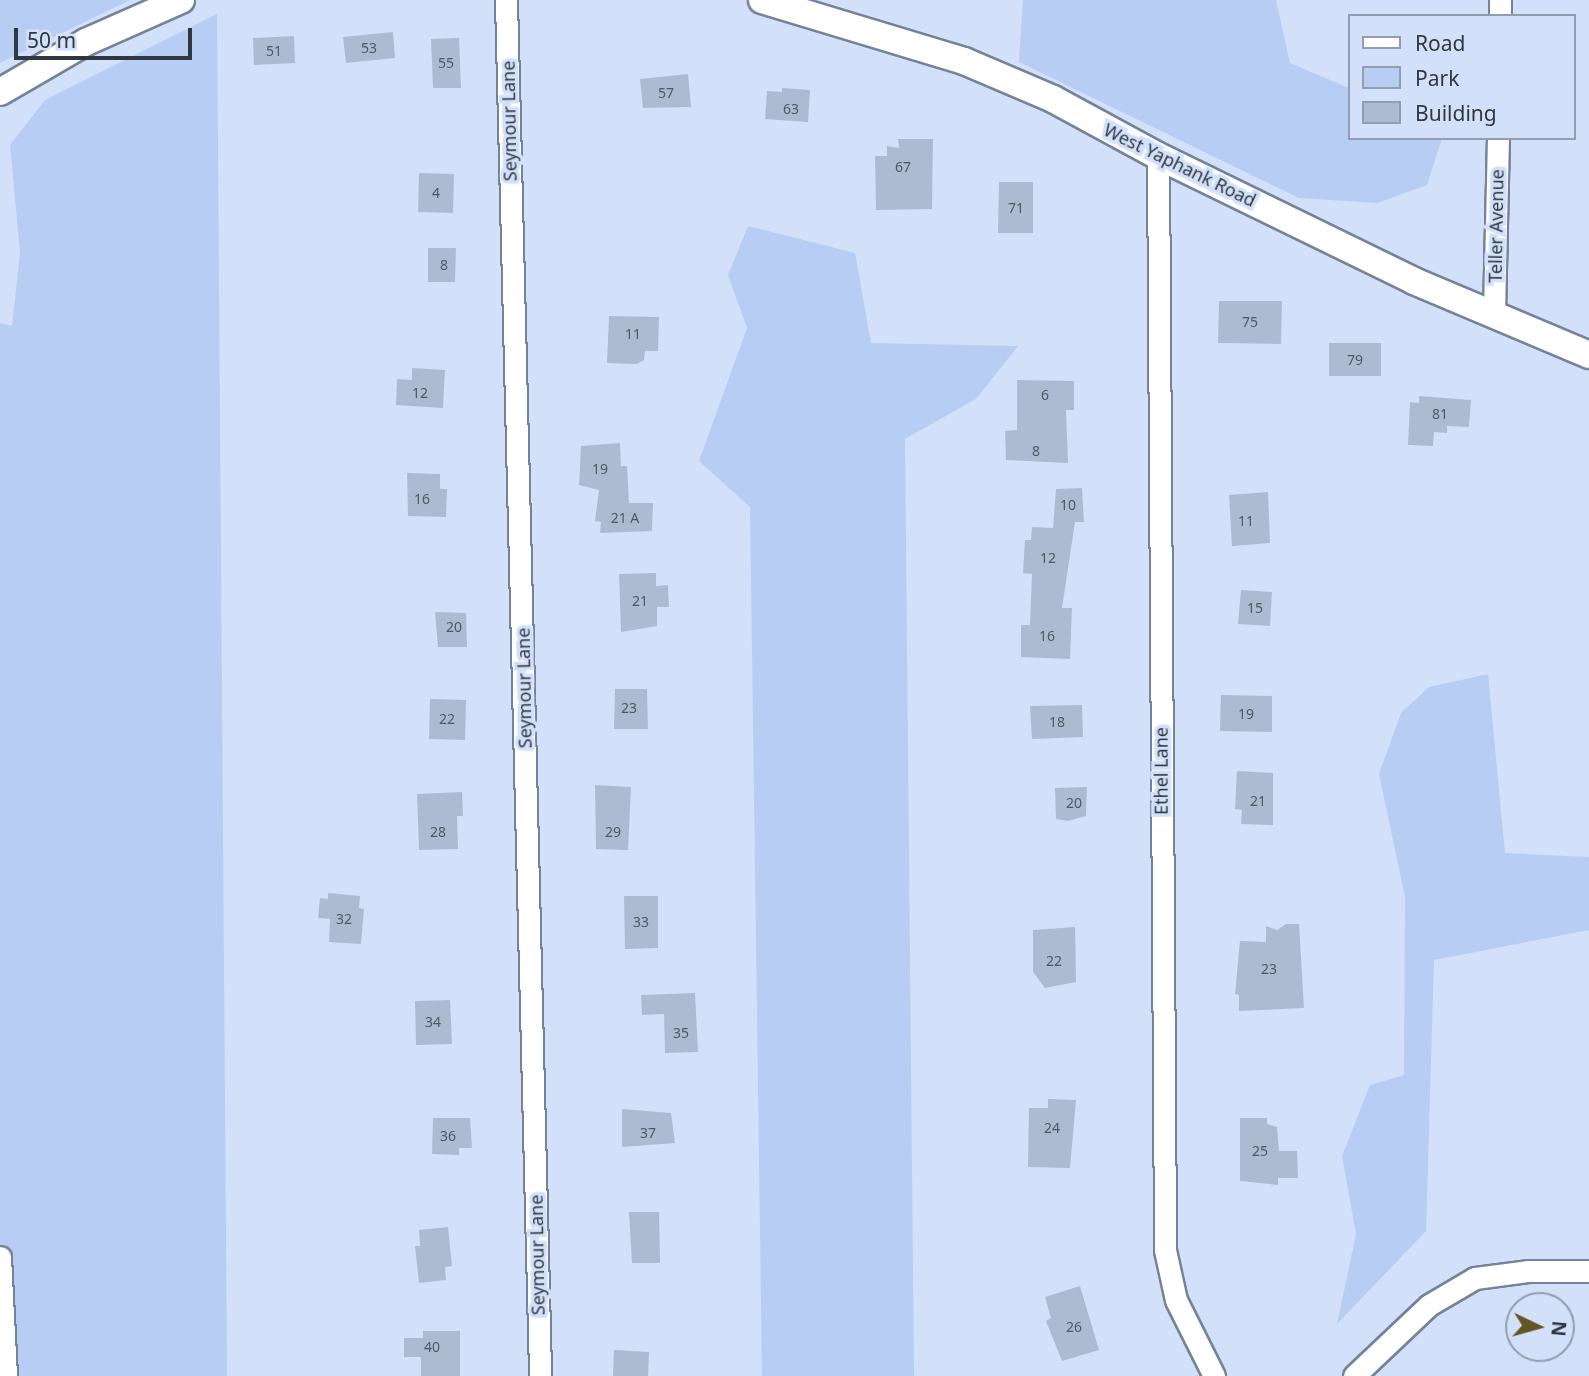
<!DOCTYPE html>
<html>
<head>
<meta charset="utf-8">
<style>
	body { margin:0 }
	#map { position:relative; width:1589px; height:1376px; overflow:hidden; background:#d2e1f9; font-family:"Noto Sans",sans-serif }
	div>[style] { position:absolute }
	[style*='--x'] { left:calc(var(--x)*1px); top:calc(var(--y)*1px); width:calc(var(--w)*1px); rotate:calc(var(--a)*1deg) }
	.green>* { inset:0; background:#b7cdf3 }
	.building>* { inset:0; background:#adbbd2 }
	.roads { filter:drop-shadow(2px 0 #758399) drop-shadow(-2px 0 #758399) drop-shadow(0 2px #758399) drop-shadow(0 -2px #758399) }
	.minor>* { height:21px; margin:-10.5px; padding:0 10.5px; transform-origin:10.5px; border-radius:10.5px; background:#fff }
	.tertiary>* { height:26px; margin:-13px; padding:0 13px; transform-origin:13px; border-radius:13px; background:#fff }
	span { translate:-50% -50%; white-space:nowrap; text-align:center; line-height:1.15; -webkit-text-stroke:7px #d2e1f9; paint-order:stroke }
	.number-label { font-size:14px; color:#505864 }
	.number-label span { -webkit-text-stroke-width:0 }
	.street-label { font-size:18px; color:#313740 }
	.legend { position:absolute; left:1348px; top:14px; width:228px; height:126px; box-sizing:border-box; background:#d2e1f9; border:2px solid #929daf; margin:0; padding:9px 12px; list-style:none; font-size:21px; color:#313740 }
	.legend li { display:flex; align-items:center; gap:14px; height:35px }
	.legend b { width:35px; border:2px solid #929daf }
	.north { position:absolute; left:1505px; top:1292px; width:70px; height:70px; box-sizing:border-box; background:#d2e1f9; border:2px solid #929daf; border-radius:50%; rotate:95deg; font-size:19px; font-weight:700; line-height:28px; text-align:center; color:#313740 }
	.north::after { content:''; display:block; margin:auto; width:24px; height:32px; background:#645522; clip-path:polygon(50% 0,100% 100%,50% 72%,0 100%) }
	.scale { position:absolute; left:14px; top:28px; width:178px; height:32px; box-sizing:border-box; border:4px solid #313740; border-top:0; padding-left:9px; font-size:21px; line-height:24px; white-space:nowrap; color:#313740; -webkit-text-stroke:5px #d2e1f9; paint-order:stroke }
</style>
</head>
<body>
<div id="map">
	<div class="green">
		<div style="clip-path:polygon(0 0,130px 0,0 63px)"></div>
		<div style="clip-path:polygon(1023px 0,1276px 0,1290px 63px,1349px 88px,1349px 138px,1442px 138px,1427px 185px,1377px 203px,1299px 198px,1019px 62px)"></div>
		<div style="clip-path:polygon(217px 14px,227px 1376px,0 1376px,0 323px,12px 326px,20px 253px,10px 145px,45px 100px)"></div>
		<div style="clip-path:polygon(748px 226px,855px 253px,871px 343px,1018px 346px,976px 399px,905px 439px,914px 1376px,762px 1376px,750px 507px,699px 461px,747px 328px,728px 275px)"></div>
		<div style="clip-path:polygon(1488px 674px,1505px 853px,1589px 857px,1589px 930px,1434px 960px,1426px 1231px,1337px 1324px,1356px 1234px,1342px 1156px,1370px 1085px,1404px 1075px,1405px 897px,1379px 774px,1401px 713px,1429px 687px)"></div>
	</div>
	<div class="building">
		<div style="clip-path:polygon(393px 32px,395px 58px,346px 63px,343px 37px)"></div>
		<div style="clip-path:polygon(294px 36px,295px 63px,254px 65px,253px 38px)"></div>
		<div style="clip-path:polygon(459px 38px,461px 88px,433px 88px,431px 39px)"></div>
		<div style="clip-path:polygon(688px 74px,691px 107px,643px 108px,640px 79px)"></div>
		<div style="clip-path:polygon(782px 88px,810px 90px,808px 122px,765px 119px,767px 91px,782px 92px)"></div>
		<div style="clip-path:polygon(898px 139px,933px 139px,932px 209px,876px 210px,875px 156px,887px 156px,887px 146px,899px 148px)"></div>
		<div style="clip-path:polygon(419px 173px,454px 174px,453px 213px,418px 212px)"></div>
		<div style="clip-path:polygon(999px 182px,1033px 182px,1033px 233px,998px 233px)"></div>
		<div style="clip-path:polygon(428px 248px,456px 248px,455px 282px,428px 282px)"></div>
		<div style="clip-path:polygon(1219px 301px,1282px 301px,1281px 344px,1218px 343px)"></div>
		<div style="clip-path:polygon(609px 316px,659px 317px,658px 351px,645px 351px,644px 360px,637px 364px,607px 363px)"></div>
		<div style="clip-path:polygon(1329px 343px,1381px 343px,1381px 376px,1329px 376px)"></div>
		<div style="clip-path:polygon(412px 368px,445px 370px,443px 408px,396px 405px,397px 379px,412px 380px)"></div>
		<div style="clip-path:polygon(1017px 380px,1074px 381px,1074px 410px,1066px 410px,1068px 463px,1006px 460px,1005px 431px,1017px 430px)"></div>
		<div style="clip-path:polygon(1419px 396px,1471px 400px,1469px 427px,1447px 426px,1447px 433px,1434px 432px,1433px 446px,1408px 445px,1410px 402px,1419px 403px)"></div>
		<div style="clip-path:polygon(620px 443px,621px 466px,627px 466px,629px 503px,653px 503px,652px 531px,600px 533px,601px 522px,595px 521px,599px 490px,579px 485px,581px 446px)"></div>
		<div style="clip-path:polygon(407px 473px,440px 474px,440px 489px,447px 489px,446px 517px,408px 516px)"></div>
		<div style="clip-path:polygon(1082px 488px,1084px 522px,1075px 522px,1062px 608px,1072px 608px,1070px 659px,1021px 657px,1021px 625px,1030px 625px,1032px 574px,1023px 573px,1025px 540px,1031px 540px,1032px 527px,1053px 528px,1056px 489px)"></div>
		<div style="clip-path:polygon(1268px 492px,1270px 543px,1232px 546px,1229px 495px)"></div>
		<div style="clip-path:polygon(656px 573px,656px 586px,668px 585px,669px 607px,657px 607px,657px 626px,621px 632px,619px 574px)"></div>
		<div style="clip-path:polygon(1241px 590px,1272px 592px,1270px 626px,1238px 624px)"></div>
		<div style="clip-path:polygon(435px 612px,466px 613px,467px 647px,438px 647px)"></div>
		<div style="clip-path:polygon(615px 689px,647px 689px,648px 729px,614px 729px)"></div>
		<div style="clip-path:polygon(1221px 695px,1272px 696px,1272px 732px,1220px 731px)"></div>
		<div style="clip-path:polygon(430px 699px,466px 700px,465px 740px,429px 739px)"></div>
		<div style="clip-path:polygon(1082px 705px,1083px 737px,1032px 739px,1030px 706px)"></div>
		<div style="clip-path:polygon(1237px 771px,1273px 773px,1273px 825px,1241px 824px,1242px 810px,1235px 809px)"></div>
		<div style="clip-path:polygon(595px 785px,631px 787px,628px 850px,596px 849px)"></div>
		<div style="clip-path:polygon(1087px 787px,1086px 816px,1068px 821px,1056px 819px,1055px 788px)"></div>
		<div style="clip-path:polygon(462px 792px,463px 816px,457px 816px,458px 849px,419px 850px,417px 794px)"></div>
		<div style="clip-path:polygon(328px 893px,360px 896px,359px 908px,364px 909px,361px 944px,329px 942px,330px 919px,318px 918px,320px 898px,328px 899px)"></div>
		<div style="clip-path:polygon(624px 896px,658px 896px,658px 948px,625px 949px)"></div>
		<div style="clip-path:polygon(1286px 924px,1299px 924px,1304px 1008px,1239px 1011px,1239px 995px,1235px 994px,1240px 941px,1266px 942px,1266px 926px,1277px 930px)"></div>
		<div style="clip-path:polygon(1075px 927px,1076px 982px,1045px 988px,1033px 972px,1033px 930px)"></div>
		<div style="clip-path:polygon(695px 993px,698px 1052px,665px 1053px,664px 1014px,642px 1015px,641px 995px)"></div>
		<div style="clip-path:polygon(450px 1000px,452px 1044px,416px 1045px,415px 1001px)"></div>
		<div style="clip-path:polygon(1048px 1099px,1076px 1100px,1070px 1168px,1028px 1167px,1029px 1108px,1048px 1108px)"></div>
		<div style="clip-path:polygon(622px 1109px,671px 1113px,675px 1143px,622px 1147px)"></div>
		<div style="clip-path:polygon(433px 1118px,470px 1118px,472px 1148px,459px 1148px,459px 1155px,432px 1154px)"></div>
		<div style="clip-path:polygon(1240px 1118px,1267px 1118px,1267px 1124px,1277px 1127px,1279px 1151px,1297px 1151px,1298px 1178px,1278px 1178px,1278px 1185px,1240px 1181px)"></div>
		<div style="clip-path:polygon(629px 1212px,659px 1212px,660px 1263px,632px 1263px)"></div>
		<div style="clip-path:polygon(448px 1227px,452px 1266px,445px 1267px,446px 1280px,419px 1283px,415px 1246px,420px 1246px,419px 1230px)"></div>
		<div style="clip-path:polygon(1080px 1286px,1099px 1350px,1062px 1361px,1046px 1321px,1051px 1318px,1045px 1297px)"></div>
		<div style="clip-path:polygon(423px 1331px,460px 1331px,460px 1376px,421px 1376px,421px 1357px,404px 1357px,404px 1338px,423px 1338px)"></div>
		<div style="clip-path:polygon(614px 1350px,649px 1352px,648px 1376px,613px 1376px)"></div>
	</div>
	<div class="roads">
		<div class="minor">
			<div style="--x:506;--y:0;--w:1376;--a:88.58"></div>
			<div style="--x:1500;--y:16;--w:16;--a:-90"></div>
			<div style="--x:1158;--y:156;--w:1094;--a:89.63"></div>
			<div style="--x:1165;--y:1250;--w:51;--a:77.6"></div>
			<div style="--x:1176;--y:1300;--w:85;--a:63.4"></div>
			<div style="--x:1494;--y:313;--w:175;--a:-88.7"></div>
			<div style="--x:0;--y:1257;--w:119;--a:87.1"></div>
			<div style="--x:1354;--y:1376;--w:103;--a:-43.4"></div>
			<div style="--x:1429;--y:1305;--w:53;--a:-30.4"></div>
			<div style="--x:1475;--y:1278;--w:53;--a:-7.5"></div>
			<div style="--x:1528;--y:1271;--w:61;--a:0"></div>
		</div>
		<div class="tertiary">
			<div style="--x:762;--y:0;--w:211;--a:16.8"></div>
			<div style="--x:964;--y:61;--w:97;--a:23.1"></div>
			<div style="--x:1053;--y:99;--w:119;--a:28.5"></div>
			<div style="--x:1158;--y:156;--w:285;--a:26"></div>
			<div style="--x:1414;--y:281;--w:190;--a:22.9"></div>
			<div style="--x:0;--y:92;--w:99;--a:-30.2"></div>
			<div style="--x:86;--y:42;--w:104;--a:-23.9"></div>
		</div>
	</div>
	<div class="number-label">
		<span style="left:369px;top:48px">53</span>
		<span style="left:274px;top:51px">51</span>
		<span style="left:446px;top:63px">55</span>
		<span style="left:666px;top:93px">57</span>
		<span style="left:791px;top:109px">63</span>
		<span style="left:903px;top:167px">67</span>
		<span style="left:436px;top:193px">4</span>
		<span style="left:1016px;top:208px">71</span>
		<span style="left:444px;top:265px">8</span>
		<span style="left:1250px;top:322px">75</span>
		<span style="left:633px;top:334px">11</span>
		<span style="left:1355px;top:360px">79</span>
		<span style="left:420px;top:393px">12</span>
		<span style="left:1045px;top:395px">6</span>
		<span style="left:1440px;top:414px">81</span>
		<span style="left:1036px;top:451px">8</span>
		<span style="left:600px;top:469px">19</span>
		<span style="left:422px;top:499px">16</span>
		<span style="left:1068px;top:505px">10</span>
		<span style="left:625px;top:518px">21 A</span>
		<span style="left:1246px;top:521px">11</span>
		<span style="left:1048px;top:558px">12</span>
		<span style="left:640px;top:601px">21</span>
		<span style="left:1255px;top:608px">15</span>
		<span style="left:454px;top:627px">20</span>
		<span style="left:1047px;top:636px">16</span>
		<span style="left:629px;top:708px">23</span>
		<span style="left:1246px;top:714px">19</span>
		<span style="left:447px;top:719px">22</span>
		<span style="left:1057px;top:722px">18</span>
		<span style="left:1258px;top:801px">21</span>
		<span style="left:1074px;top:803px">20</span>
		<span style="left:438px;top:832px">28</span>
		<span style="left:613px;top:832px">29</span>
		<span style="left:344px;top:919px">32</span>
		<span style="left:641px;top:922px">33</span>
		<span style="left:1054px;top:961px">22</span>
		<span style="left:1269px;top:969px">23</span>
		<span style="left:433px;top:1022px">34</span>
		<span style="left:681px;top:1033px">35</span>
		<span style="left:1052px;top:1128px">24</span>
		<span style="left:648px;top:1133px">37</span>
		<span style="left:448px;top:1136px">36</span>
		<span style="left:1260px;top:1151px">25</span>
		<span style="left:1074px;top:1327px">26</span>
		<span style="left:432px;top:1347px">40</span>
	</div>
	<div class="street-label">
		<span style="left:509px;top:121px;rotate:-91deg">Seymour Lane</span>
		<span style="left:1180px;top:165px;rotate:26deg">West Yaphank Road</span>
		<span style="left:1496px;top:226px;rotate:-89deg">Teller Avenue</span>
		<span style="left:524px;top:688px;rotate:-91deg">Seymour Lane</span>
		<span style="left:1161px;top:771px;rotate:-90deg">Ethel Lane</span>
		<span style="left:537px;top:1255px;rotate:-91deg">Seymour Lane</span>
	</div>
	<ul class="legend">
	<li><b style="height:9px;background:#fff"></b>Road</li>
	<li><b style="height:19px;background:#b7cdf3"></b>Park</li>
	<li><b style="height:19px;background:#adbbd2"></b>Building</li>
	</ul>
	<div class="north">N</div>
	<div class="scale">50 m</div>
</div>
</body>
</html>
